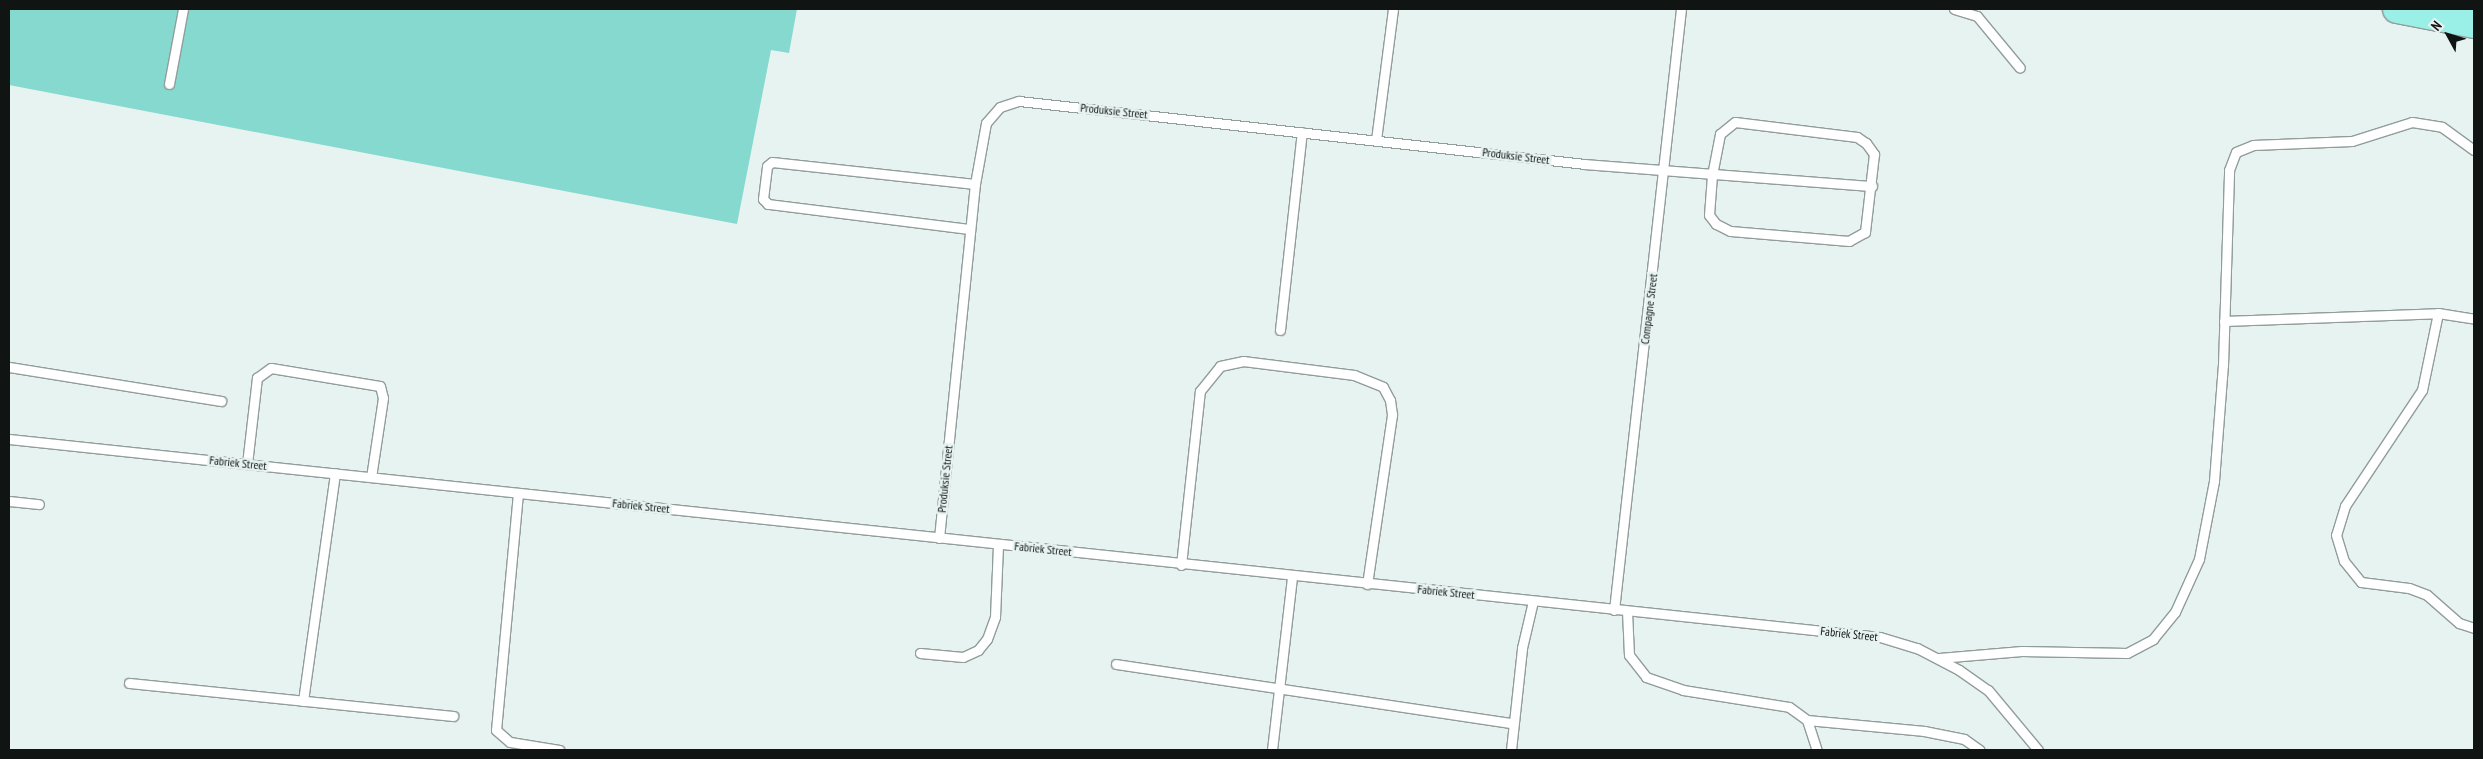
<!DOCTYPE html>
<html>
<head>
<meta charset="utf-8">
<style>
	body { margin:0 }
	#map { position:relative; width:2483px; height:759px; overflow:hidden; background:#e7f3f1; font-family:"PT Sans Narrow",sans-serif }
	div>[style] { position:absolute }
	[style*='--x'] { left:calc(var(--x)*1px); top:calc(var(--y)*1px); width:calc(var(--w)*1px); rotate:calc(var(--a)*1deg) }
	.green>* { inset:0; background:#85d9ce }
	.roads { filter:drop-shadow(1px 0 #919d9b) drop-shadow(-1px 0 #919d9b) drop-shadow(0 1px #919d9b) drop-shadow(0 -1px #919d9b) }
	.lane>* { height:9px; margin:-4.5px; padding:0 4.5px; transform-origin:4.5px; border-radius:4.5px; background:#fff }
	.primary>* { height:28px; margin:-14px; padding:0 14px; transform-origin:14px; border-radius:14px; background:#9aefe6 }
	span { translate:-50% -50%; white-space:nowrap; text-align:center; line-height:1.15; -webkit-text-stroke:5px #e7f3f1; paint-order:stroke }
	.street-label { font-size:12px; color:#101514 }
	.frame { position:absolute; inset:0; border:10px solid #101514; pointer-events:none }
	.north { position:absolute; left:2423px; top:10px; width:50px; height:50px; -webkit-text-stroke:4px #e7f3f1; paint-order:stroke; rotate:309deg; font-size:14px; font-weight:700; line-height:20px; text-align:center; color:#101514 }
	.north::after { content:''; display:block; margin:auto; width:18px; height:22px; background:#101514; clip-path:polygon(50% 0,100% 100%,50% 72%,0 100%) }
</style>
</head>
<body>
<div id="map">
	<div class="green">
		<div style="clip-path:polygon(9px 9px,797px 9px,789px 53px,771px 50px,737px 224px,9px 85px)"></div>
	</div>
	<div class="roads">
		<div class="lane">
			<div style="--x:1954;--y:9;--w:24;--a:17"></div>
			<div style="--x:1977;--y:16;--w:67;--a:50.4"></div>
			<div style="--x:169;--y:84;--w:76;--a:-79.4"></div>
			<div style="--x:1735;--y:122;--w:123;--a:7"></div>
			<div style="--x:1857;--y:137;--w:11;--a:34"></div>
			<div style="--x:1866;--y:143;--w:14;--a:54"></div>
			<div style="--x:1874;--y:154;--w:79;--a:96.6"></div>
			<div style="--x:1865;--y:232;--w:18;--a:151"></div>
			<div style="--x:1849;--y:241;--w:119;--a:-175.2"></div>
			<div style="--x:1730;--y:231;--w:16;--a:-153"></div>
			<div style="--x:1716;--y:224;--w:11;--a:-128"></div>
			<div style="--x:1709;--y:215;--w:40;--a:-85.7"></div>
			<div style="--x:1712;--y:175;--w:42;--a:-79"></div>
			<div style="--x:1720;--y:134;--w:19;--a:-39"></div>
			<div style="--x:1376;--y:140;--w:132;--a:-82.6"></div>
			<div style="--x:969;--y:229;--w:203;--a:-172.9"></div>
			<div style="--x:768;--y:204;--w:7;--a:-135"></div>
			<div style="--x:763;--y:199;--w:33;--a:-83"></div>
			<div style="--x:767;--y:166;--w:6;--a:-39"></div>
			<div style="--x:772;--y:162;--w:204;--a:6.2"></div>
			<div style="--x:2438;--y:313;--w:79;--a:101.7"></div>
			<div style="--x:2422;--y:390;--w:139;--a:123.6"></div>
			<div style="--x:2345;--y:506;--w:30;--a:107"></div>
			<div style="--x:2336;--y:535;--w:27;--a:73"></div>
			<div style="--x:2344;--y:561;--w:27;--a:51"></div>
			<div style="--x:2361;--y:582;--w:48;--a:7.1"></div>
			<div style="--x:2409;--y:588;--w:19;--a:21"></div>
			<div style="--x:2427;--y:595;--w:43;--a:41.2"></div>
			<div style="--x:2459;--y:623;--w:16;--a:18"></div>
			<div style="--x:2224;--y:321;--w:214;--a:-2.1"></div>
			<div style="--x:2438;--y:313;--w:36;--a:9"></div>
			<div style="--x:1280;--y:330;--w:199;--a:-83.7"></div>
			<div style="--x:9;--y:367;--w:215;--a:9.1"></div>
			<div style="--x:9;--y:439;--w:1881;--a:6.04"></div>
			<div style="--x:1880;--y:637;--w:39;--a:17"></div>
			<div style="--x:1917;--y:648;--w:47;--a:27.6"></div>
			<div style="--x:1959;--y:670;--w:35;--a:35"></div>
			<div style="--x:1988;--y:690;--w:78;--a:50.2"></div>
			<div style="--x:247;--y:464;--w:87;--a:-83.4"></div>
			<div style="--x:257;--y:378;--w:17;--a:-36"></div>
			<div style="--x:271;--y:368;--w:110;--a:9.4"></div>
			<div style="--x:380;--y:386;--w:12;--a:76"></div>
			<div style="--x:383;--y:398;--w:80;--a:98.6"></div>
			<div style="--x:518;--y:493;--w:238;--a:95.3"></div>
			<div style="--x:496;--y:730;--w:18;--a:41"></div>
			<div style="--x:510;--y:742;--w:50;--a:9.3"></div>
			<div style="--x:9;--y:501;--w:30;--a:6"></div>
			<div style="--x:939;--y:538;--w:356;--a:-84.2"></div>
			<div style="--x:975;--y:184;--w:62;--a:-79.8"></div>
			<div style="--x:986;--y:123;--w:21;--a:-49"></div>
			<div style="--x:1000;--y:107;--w:20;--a:-18"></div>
			<div style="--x:1019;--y:101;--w:569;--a:6.35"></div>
			<div style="--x:1585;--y:164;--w:288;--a:4.4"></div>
			<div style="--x:1181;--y:565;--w:175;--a:-83.8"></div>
			<div style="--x:1200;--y:391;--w:32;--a:-51"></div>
			<div style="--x:1220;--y:366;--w:24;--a:-12"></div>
			<div style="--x:1243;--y:361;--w:112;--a:7.2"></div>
			<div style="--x:1354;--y:375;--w:31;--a:22"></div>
			<div style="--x:1383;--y:387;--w:15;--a:62"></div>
			<div style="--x:1390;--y:400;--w:15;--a:82"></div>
			<div style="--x:1392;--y:415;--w:171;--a:98.4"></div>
			<div style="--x:1614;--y:610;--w:605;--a:-83.64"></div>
			<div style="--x:1627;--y:611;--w:44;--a:87.4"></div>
			<div style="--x:1629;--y:655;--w:28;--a:52"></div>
			<div style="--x:1646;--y:677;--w:39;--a:19"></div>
			<div style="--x:1683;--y:690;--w:107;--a:9.1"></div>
			<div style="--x:1789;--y:707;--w:22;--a:36"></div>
			<div style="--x:1807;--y:720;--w:32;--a:72"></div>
			<div style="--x:920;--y:653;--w:43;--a:5.3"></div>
			<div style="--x:963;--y:657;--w:17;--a:-25"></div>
			<div style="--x:978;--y:650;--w:14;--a:-51"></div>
			<div style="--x:987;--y:639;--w:23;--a:-70"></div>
			<div style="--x:995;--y:617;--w:73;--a:-87.6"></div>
			<div style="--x:1939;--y:658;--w:83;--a:-4.8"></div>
			<div style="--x:2022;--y:651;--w:105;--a:1.1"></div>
			<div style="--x:2127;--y:653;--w:30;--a:-28"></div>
			<div style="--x:2153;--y:639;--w:35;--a:-51"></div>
			<div style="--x:2175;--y:612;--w:58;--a:-65.6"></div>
			<div style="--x:2199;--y:559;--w:79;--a:-79.1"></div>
			<div style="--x:2214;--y:481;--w:116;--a:-85.6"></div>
			<div style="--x:2223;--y:365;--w:195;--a:-88.2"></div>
			<div style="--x:2229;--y:170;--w:19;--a:-69"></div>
			<div style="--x:2236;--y:152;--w:18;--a:-22"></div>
			<div style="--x:2253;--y:145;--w:99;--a:-2.3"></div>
			<div style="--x:2352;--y:141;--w:63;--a:-17.6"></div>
			<div style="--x:2412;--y:122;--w:30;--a:9"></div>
			<div style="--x:2442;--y:127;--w:39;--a:36"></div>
			<div style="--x:1116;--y:664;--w:401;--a:8.5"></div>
			<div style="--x:129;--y:683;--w:326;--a:5.8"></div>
			<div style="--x:303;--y:701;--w:230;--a:-82"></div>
			<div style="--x:1807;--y:720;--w:118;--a:5.4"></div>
			<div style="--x:1924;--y:731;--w:41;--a:11.3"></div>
			<div style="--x:1964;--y:739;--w:19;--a:35"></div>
			<div style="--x:1272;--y:750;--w:175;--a:-83.4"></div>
			<div style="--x:1511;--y:750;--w:103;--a:-83.8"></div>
			<div style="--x:1522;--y:648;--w:48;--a:-76.8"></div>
		</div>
		<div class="primary">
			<div style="--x:2397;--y:9;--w:78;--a:11"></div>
		</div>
	</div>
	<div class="street-label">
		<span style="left:1114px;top:111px;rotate:6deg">Produksie Street</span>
		<span style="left:1516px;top:156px;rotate:7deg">Produksie Street</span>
		<span style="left:1649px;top:309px;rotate:-83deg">Compagne Street</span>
		<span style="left:238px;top:463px;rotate:6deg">Fabriek Street</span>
		<span style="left:945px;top:479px;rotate:-84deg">Produksie Street</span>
		<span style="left:641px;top:506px;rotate:6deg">Fabriek Street</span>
		<span style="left:1043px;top:549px;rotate:6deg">Fabriek Street</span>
		<span style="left:1446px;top:592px;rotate:6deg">Fabriek Street</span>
		<span style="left:1849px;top:634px;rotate:6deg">Fabriek Street</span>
	</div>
	<div class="frame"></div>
	<div class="north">N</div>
</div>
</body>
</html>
